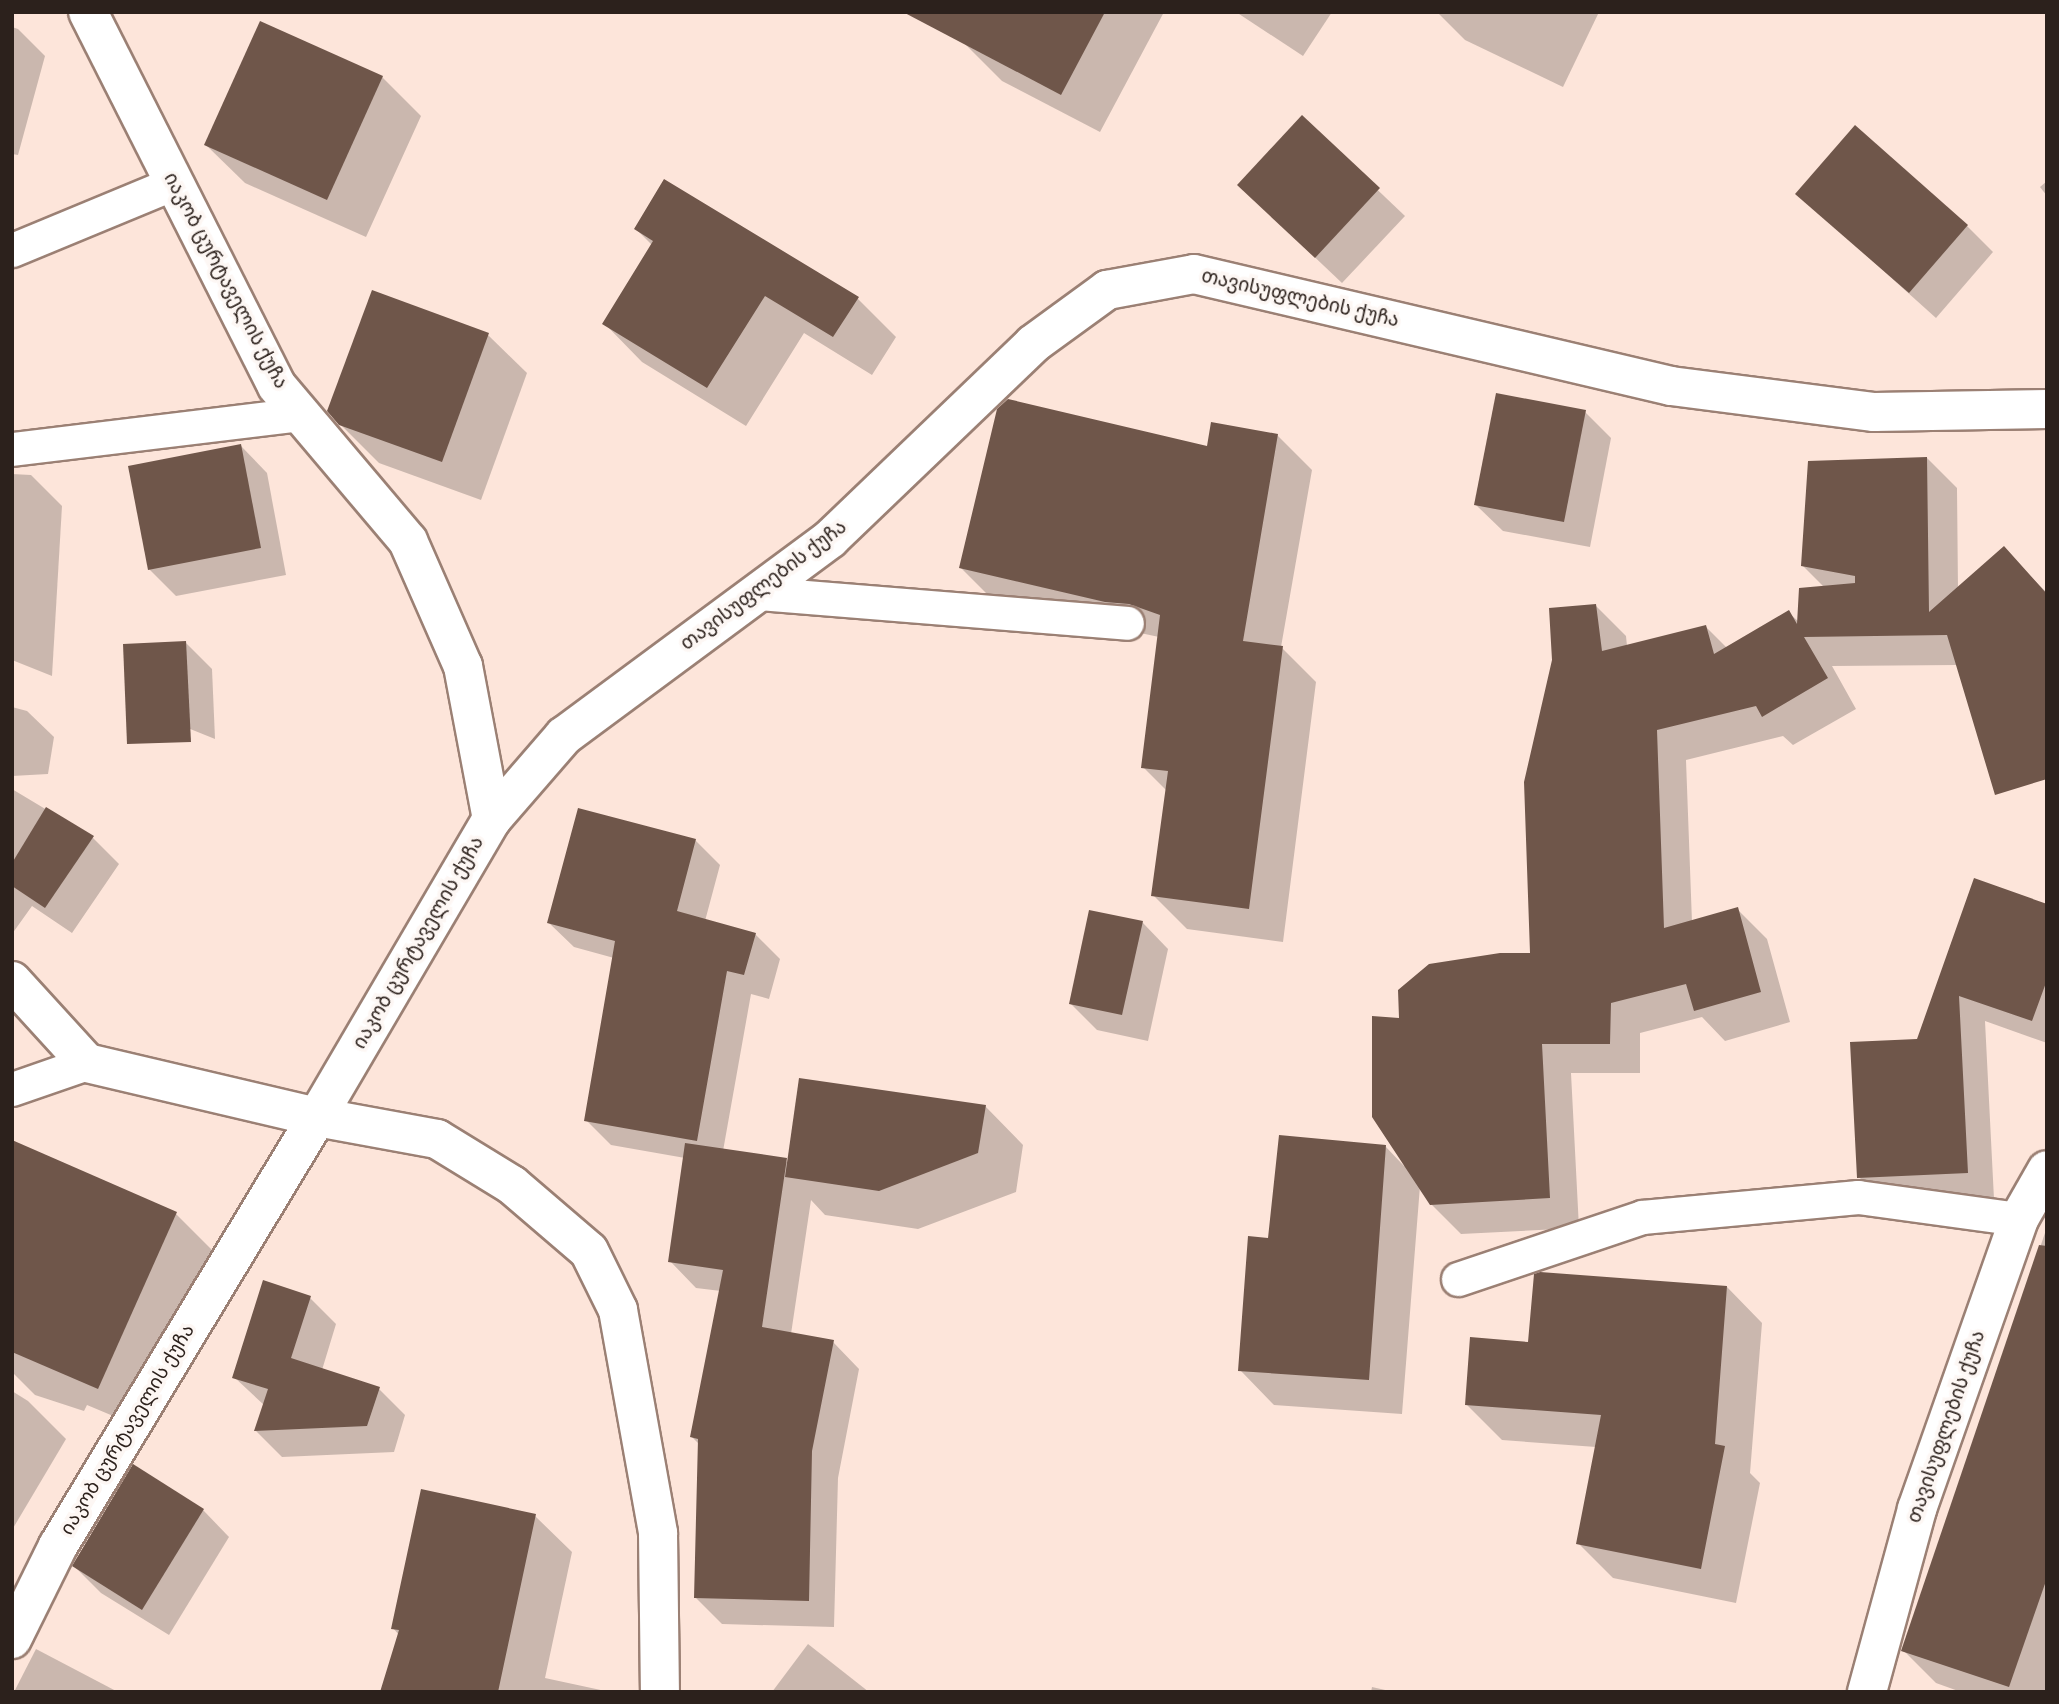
<!DOCTYPE html>
<html>
<head>
<meta charset="utf-8">
<style>
	body { margin:0 }
	#map { position:relative; width:2059px; height:1704px; overflow:hidden; background:#fde5da; font-family:Karla,"Noto Sans Georgian",sans-serif }
	div>[style] { position:absolute }
	[style*='--x'] { left:calc(var(--x)*1px); top:calc(var(--y)*1px); width:calc(var(--w)*1px); rotate:calc(var(--a)*1deg) }
	.shadow>* { inset:0; background:#0003 }
	.building>* { inset:0; background:#6f564a }
	.roads { filter:drop-shadow(2px 0 #9b8074) drop-shadow(-2px 0 #9b8074) drop-shadow(0 2px #9b8074) drop-shadow(0 -2px #9b8074) }
	.lane>* { height:33px; margin:-16.5px; padding:0 16.5px; transform-origin:16.5px; border-radius:16.5px; background:#fff }
	.street>* { height:38px; margin:-19px; padding:0 19px; transform-origin:19px; border-radius:19px; background:#fff }
	span { translate:-50% -50%; white-space:nowrap; text-align:center; line-height:1.15; -webkit-text-stroke:7px #fdf7f4; paint-order:stroke }
	.street-label { font-size:19px; color:#2c211c }
	.frame { position:absolute; inset:0; border:14px solid #2c211c; pointer-events:none }
</style>
</head>
<body>
<div id="map">
	<div class="shadow">
		<div style="clip-path:polygon(979px 12px,1164px 12px,1100px 132px,1002px 81px,963px 42px)"></div>
		<div style="clip-path:polygon(1236px 12px,1332px 12px,1303px 56px)"></div>
		<div style="clip-path:polygon(1599px 12px,1563px 87px,1465px 40px,1438px 13px)"></div>
		<div style="clip-path:polygon(12px 27px,18px 29px,45px 56px,18px 155px,12px 154px)"></div>
		<div style="clip-path:polygon(382px 77px,421px 116px,366px 237px,245px 183px,206px 145px)"></div>
		<div style="clip-path:polygon(1302px 118px,1405px 216px,1342px 283px,1266px 211px)"></div>
		<div style="clip-path:polygon(2047px 181px,2047px 196px,2040px 187px)"></div>
		<div style="clip-path:polygon(1798px 194px,1967px 226px,1993px 252px,1936px 318px)"></div>
		<div style="clip-path:polygon(636px 229px,858px 299px,896px 337px,872px 375px,804px 333px,746px 426px,642px 362px,604px 323px,652px 245px)"></div>
		<div style="clip-path:polygon(373px 292px,488px 335px,527px 373px,481px 500px,379px 463px,340px 424px)"></div>
		<div style="clip-path:polygon(1585px 412px,1611px 438px,1590px 547px,1503px 531px,1476px 505px)"></div>
		<div style="clip-path:polygon(1277px 435px,1312px 470px,1281px 647px,1316px 682px,1283px 942px,1187px 929px,1153px 895px,1167px 791px,1143px 767px,1159px 637px,995px 602px,961px 568px,1208px 448px)"></div>
		<div style="clip-path:polygon(241px 446px,267px 473px,286px 575px,176px 596px,149px 569px)"></div>
		<div style="clip-path:polygon(1927px 458px,1957px 488px,1958px 589px,2004px 549px,2047px 593px,2047px 775px,1957px 665px,1832px 666px,1856px 709px,1793px 745px,1783px 736px,1686px 760px,1692px 922px,1737px 909px,1767px 939px,1790px 1022px,1725px 1041px,1702px 1017px,1640px 1033px,1640px 1073px,1571px 1073px,1579px 1228px,1461px 1234px,1431px 1204px,1420px 1186px,1402px 1414px,1274px 1405px,1240px 1370px,1270px 1239px,1386px 1147px,1404px 1166px,1400px 1020px,1532px 955px,1596px 606px,1626px 636px,1627px 646px,1706px 627px,1727px 648px,1789px 613px,1799px 622px,1825px 588px,1802px 565px)"></div>
		<div style="clip-path:polygon(12px 474px,31px 475px,62px 506px,52px 676px,12px 660px)"></div>
		<div style="clip-path:polygon(186px 643px,212px 669px,215px 739px,153px 714px)"></div>
		<div style="clip-path:polygon(12px 707px,27px 711px,54px 737px,48px 774px,12px 776px)"></div>
		<div style="clip-path:polygon(12px 789px,92px 837px,119px 864px,72px 933px,32px 906px,12px 934px)"></div>
		<div style="clip-path:polygon(695px 840px,720px 865px,705px 921px,755px 934px,780px 959px,769px 999px,751px 994px,723px 1151px,789px 1162px,985px 1106px,1023px 1145px,1016px 1192px,918px 1229px,825px 1215px,811px 1200px,791px 1334px,833px 1342px,859px 1369px,838px 1478px,834px 1627px,722px 1624px,696px 1598px,699px 1444px,692px 1437px,721px 1291px,696px 1288px,670px 1261px,685px 1158px,611px 1145px,586px 1120px,614px 958px,574px 947px,549px 923px)"></div>
		<div style="clip-path:polygon(1975px 880px,2047px 905px,2047px 1043px,1985px 1021px,1994px 1199px,1885px 1204px,1859px 1177px,1918px 1041px)"></div>
		<div style="clip-path:polygon(1142px 922px,1168px 949px,1148px 1041px,1097px 1030px,1071px 1004px)"></div>
		<div style="clip-path:polygon(12px 1142px,176px 1214px,214px 1252px,137px 1426px,87px 1405px,84px 1411px,35px 1395px,12px 1372px)"></div>
		<div style="clip-path:polygon(2047px 1227px,2047px 1692px,1961px 1692px,1936px 1683px,1903px 1650px)"></div>
		<div style="clip-path:polygon(1727px 1287px,1762px 1323px,1750px 1473px,1760px 1483px,1736px 1603px,1613px 1578px,1578px 1543px,1596px 1447px,1502px 1440px,1467px 1405px,1530px 1344px)"></div>
		<div style="clip-path:polygon(310px 1298px,336px 1324px,322px 1370px,379px 1389px,405px 1415px,394px 1452px,282px 1457px,256px 1431px,264px 1405px,234px 1377px)"></div>
		<div style="clip-path:polygon(12px 1391px,28px 1401px,66px 1439px,12px 1530px)"></div>
		<div style="clip-path:polygon(203px 1510px,229px 1537px,169px 1635px,101px 1593px,74px 1566px)"></div>
		<div style="clip-path:polygon(535px 1516px,572px 1552px,545px 1678px,610px 1692px,381px 1692px,399px 1635px,393px 1628px)"></div>
		<div style="clip-path:polygon(808px 1644px,869px 1692px,772px 1692px)"></div>
		<div style="clip-path:polygon(36px 1649px,118px 1692px,14px 1692px)"></div>
		<div style="clip-path:polygon(1372px 1687px,1394px 1692px,1371px 1692px)"></div>
	</div>
	<div class="building">
		<div style="clip-path:polygon(903px 12px,1105px 12px,1061px 95px)"></div>
		<div style="clip-path:polygon(260px 21px,383px 76px,327px 200px,204px 145px)"></div>
		<div style="clip-path:polygon(1302px 115px,1380px 188px,1315px 258px,1237px 185px)"></div>
		<div style="clip-path:polygon(1855px 125px,1968px 225px,1909px 293px,1795px 194px)"></div>
		<div style="clip-path:polygon(664px 179px,859px 297px,833px 337px,765px 296px,707px 388px,602px 324px,653px 241px,634px 229px)"></div>
		<div style="clip-path:polygon(372px 290px,489px 333px,442px 462px,339px 425px,327px 411px)"></div>
		<div style="clip-path:polygon(1496px 393px,1586px 410px,1564px 522px,1474px 505px)"></div>
		<div style="clip-path:polygon(1008px 399px,1207px 446px,1211px 422px,1278px 434px,1243px 641px,1283px 646px,1249px 909px,1151px 896px,1168px 771px,1141px 768px,1160px 615px,1129px 604px,1105px 602px,959px 568px,997px 409px)"></div>
		<div style="clip-path:polygon(241px 444px,261px 548px,148px 570px,128px 466px)"></div>
		<div style="clip-path:polygon(1927px 457px,1929px 612px,2004px 546px,2047px 594px,2047px 779px,1995px 795px,1947px 635px,1804px 637px,1828px 678px,1762px 717px,1756px 706px,1657px 730px,1664px 928px,1738px 907px,1761px 992px,1694px 1011px,1686px 984px,1611px 1003px,1610px 1044px,1542px 1044px,1550px 1198px,1430px 1205px,1372px 1117px,1372px 1016px,1399px 1018px,1398px 990px,1429px 964px,1500px 953px,1530px 953px,1524px 782px,1552px 660px,1549px 608px,1596px 604px,1602px 651px,1706px 625px,1714px 654px,1789px 610px,1797px 624px,1799px 588px,1855px 583px,1855px 576px,1801px 566px,1808px 461px)"></div>
		<div style="clip-path:polygon(186px 641px,191px 742px,127px 744px,123px 644px)"></div>
		<div style="clip-path:polygon(46px 807px,94px 836px,45px 908px,12px 886px,12px 863px)"></div>
		<div style="clip-path:polygon(578px 808px,696px 839px,677px 911px,756px 933px,744px 975px,727px 971px,697px 1141px,584px 1121px,615px 941px,547px 923px)"></div>
		<div style="clip-path:polygon(1974px 878px,2047px 904px,2047px 980px,2032px 1021px,1959px 996px,1968px 1173px,1857px 1178px,1850px 1042px,1917px 1039px)"></div>
		<div style="clip-path:polygon(1089px 910px,1143px 921px,1122px 1015px,1069px 1004px)"></div>
		<div style="clip-path:polygon(799px 1078px,986px 1105px,978px 1153px,879px 1191px,785px 1177px)"></div>
		<div style="clip-path:polygon(1279px 1135px,1386px 1145px,1369px 1380px,1238px 1371px,1248px 1236px,1268px 1238px)"></div>
		<div style="clip-path:polygon(12px 1140px,177px 1212px,98px 1389px,12px 1352px)"></div>
		<div style="clip-path:polygon(685px 1143px,787px 1158px,762px 1327px,834px 1340px,812px 1451px,809px 1601px,694px 1598px,698px 1439px,690px 1437px,723px 1270px,668px 1262px)"></div>
		<div style="clip-path:polygon(2039px 1245px,2047px 1246px,2047px 1578px,2009px 1687px,1901px 1651px)"></div>
		<div style="clip-path:polygon(1540px 1272px,1727px 1286px,1715px 1444px,1725px 1446px,1701px 1569px,1576px 1544px,1601px 1415px,1465px 1405px,1470px 1337px,1528px 1342px,1534px 1274px)"></div>
		<div style="clip-path:polygon(263px 1280px,311px 1296px,291px 1358px,380px 1387px,367px 1426px,254px 1431px,268px 1389px,232px 1378px)"></div>
		<div style="clip-path:polygon(133px 1464px,204px 1509px,142px 1610px,72px 1566px)"></div>
		<div style="clip-path:polygon(421px 1489px,536px 1514px,498px 1692px,380px 1692px,399px 1630px,391px 1629px)"></div>
	</div>
	<div class="roads">
		<div class="lane">
			<div style="--x:12;--y:250;--w:175;--a:-22.5"></div>
			<div style="--x:12;--y:449;--w:290;--a:-6.9"></div>
			<div style="--x:757;--y:593;--w:371;--a:4.6"></div>
			<div style="--x:12;--y:1089;--w:79;--a:-19.1"></div>
			<div style="--x:1458;--y:1279;--w:194;--a:-18.6"></div>
			<div style="--x:1642;--y:1217;--w:217;--a:-5.3"></div>
			<div style="--x:1858;--y:1197;--w:162;--a:7.8"></div>
		</div>
		<div class="street">
			<div style="--x:88;--y:12;--w:419;--a:63.2"></div>
			<div style="--x:277;--y:386;--w:203;--a:49.8"></div>
			<div style="--x:408;--y:541;--w:137;--a:66.3"></div>
			<div style="--x:463;--y:666;--w:156;--a:79.3"></div>
			<div style="--x:12;--y:981;--w:111;--a:47.6"></div>
			<div style="--x:87;--y:1063;--w:236;--a:13.2"></div>
			<div style="--x:317;--y:1117;--w:122;--a:10.4"></div>
			<div style="--x:437;--y:1139;--w:88;--a:31.5"></div>
			<div style="--x:512;--y:1185;--w:101;--a:40.6"></div>
			<div style="--x:589;--y:1251;--w:66;--a:63.8"></div>
			<div style="--x:618;--y:1310;--w:227;--a:79.8"></div>
			<div style="--x:658;--y:1533;--w:159;--a:89.3"></div>
			<div style="--x:12;--y:1639;--w:104;--a:-63.7"></div>
			<div style="--x:58;--y:1546;--w:501;--a:-58.88"></div>
			<div style="--x:317;--y:1117;--w:346;--a:-59.6"></div>
			<div style="--x:492;--y:819;--w:110;--a:-49.1"></div>
			<div style="--x:564;--y:736;--w:331;--a:-36.5"></div>
			<div style="--x:830;--y:539;--w:281;--a:-43.8"></div>
			<div style="--x:1033;--y:344;--w:92;--a:-36.1"></div>
			<div style="--x:1107;--y:290;--w:88;--a:-10.4"></div>
			<div style="--x:1194;--y:274;--w:490;--a:13.2"></div>
			<div style="--x:1671;--y:386;--w:205;--a:7.3"></div>
			<div style="--x:1874;--y:412;--w:173;--a:-1"></div>
			<div style="--x:1867;--y:1692;--w:190;--a:-74.7"></div>
			<div style="--x:1917;--y:1509;--w:307;--a:-70.6"></div>
			<div style="--x:2019;--y:1219;--w:56;--a:-60.3"></div>
		</div>
	</div>
	<div class="street-label">
		<span style="left:225px;top:281px;rotate:62deg">იაკობ ცურტაველის ქუჩა</span>
		<span style="left:1300px;top:299px;rotate:13deg">თავისუფლების ქუჩა</span>
		<span style="left:764px;top:586px;rotate:-37deg">თავისუფლების ქუჩა</span>
		<span style="left:419px;top:943px;rotate:-60deg">იაკობ ცურტაველის ქუჩა</span>
		<span style="left:1947px;top:1427px;rotate:-71deg">თავისუფლების ქუჩა</span>
		<span style="left:128px;top:1430px;rotate:-59deg">იაკობ ცურტაველის ქუჩა</span>
	</div>
	<div class="frame"></div>
</div>
</body>
</html>
